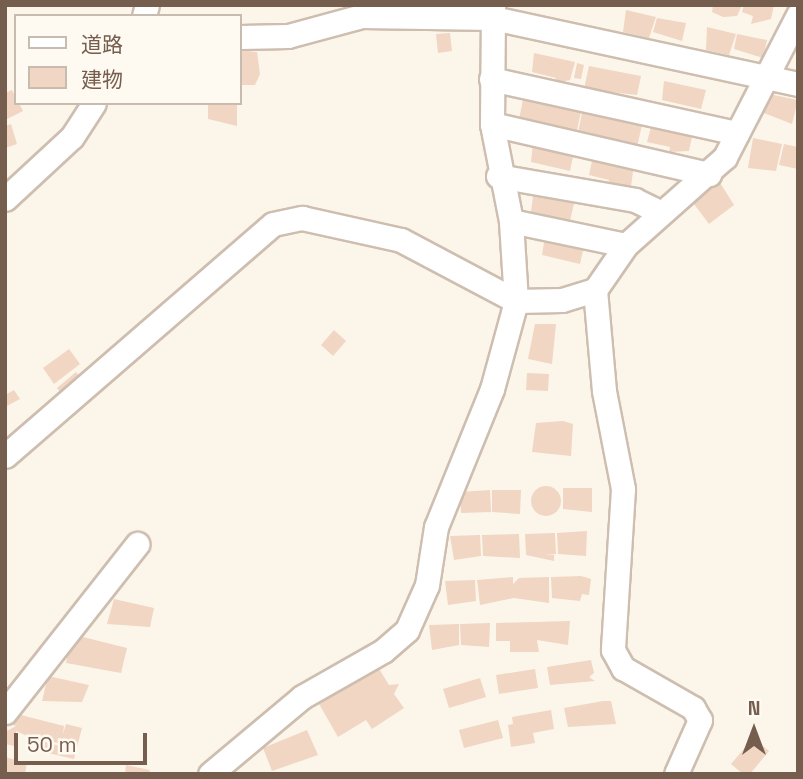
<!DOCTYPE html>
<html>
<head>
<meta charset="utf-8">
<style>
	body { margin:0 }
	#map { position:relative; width:803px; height:779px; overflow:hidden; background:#fcf6ea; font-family:"Space Grotesk","Noto Sans JP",sans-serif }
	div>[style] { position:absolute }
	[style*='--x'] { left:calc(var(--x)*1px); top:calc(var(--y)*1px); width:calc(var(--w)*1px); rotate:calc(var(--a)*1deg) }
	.building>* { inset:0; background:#f0d6c3 }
	.round { border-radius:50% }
	.roads { filter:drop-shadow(2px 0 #cebeb0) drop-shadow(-2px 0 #cebeb0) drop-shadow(0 2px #cebeb0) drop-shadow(0 -2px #cebeb0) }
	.minor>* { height:23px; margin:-11.5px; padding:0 11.5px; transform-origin:11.5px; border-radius:11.5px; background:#fff }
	span { translate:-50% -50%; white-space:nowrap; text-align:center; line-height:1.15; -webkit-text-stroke:5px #fef9f1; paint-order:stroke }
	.frame { position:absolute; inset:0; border:7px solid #765e4e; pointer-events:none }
	.legend { position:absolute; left:14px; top:14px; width:228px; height:91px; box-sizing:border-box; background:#fef9f1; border:2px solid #c8bbb0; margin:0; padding:9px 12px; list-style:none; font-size:21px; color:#765e4e }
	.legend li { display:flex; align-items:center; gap:14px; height:35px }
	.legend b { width:35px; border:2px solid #c8bbb0 }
	.north { position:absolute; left:719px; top:695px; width:70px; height:70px; -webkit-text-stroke:5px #fef9f1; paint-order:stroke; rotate:0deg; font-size:19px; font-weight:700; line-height:28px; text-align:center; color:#765e4e }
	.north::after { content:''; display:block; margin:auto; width:24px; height:32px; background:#765e4e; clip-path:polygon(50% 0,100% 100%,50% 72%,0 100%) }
	.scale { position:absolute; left:14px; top:733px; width:133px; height:32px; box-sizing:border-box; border:4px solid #765e4e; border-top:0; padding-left:9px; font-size:21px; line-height:24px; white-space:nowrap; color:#765e4e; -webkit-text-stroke:5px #fef9f1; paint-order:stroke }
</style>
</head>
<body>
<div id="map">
	<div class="building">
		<div style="clip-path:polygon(713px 5px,742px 5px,737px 16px,723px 17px,712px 12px)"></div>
		<div style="clip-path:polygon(744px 5px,774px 5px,771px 19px,751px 24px,753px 16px,742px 12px)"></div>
		<div style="clip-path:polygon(626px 10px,656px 17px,649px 38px,623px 32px)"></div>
		<div style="clip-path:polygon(657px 18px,686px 23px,682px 41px,653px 32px)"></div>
		<div style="clip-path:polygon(707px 27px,736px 34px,729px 55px,706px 50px)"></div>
		<div style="clip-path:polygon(450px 33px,452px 51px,438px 53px,436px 34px)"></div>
		<div style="clip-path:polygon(737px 34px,767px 40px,763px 58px,734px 49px)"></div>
		<div style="clip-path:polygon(240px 50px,257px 52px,260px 74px,255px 85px,240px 85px)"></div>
		<div style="clip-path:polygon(534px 53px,575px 62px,570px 80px,555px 83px,556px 78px,532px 72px)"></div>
		<div style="clip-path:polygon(577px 63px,584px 65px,581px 79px,574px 78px)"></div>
		<div style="clip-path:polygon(589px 66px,641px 76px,637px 95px,584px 89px)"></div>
		<div style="clip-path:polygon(664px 81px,706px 90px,701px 109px,662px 100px)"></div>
		<div style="clip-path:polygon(12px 90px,23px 111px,5px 120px,5px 93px)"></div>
		<div style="clip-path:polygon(524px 94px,582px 107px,576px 135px,518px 125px)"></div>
		<div style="clip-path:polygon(769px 94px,798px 100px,792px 124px,759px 111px)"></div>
		<div style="clip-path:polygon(208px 103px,237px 103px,237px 126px,208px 119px)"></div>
		<div style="clip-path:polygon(583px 108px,643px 120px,636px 152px,578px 133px)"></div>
		<div style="clip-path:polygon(652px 123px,693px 132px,689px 151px,669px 152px,670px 147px,647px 142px)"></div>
		<div style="clip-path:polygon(11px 124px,17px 144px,5px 148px,5px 126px)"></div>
		<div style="clip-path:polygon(753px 138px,782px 144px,776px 171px,748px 168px)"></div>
		<div style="clip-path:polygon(533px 143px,574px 152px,570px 171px,531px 162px)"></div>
		<div style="clip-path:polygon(784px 144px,798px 147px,798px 169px,779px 165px)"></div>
		<div style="clip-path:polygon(593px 156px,634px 165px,630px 193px,607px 188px,609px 180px,589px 175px)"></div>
		<div style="clip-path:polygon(719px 181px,734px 205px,709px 224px,694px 204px)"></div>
		<div style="clip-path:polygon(534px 189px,575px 199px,570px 221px,531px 212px)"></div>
		<div style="clip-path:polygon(545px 236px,584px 246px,580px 264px,542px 255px)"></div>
		<div style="clip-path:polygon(535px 324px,556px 324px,552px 364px,528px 359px)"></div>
		<div style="clip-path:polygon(334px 330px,346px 341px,333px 356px,321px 345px)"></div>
		<div style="clip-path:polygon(69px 349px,80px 364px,54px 384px,43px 368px)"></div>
		<div style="clip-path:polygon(76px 372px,80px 377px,61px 393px,57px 388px)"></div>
		<div style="clip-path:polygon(527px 373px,549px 374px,548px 391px,526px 390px)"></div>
		<div style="clip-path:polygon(14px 390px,20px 399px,5px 407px,5px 395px)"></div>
		<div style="clip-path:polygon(563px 421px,573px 424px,571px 456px,532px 452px,536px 423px)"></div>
		<div class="round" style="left:531px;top:486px;width:30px;height:30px"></div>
		<div style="clip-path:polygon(563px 488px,592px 488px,592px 512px,563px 509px)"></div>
		<div style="clip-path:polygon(490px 490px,491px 512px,461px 513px,460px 492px)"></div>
		<div style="clip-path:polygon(492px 490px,521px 490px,520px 514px,492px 512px)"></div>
		<div style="clip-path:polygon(587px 531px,586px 556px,558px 554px,557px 533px)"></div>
		<div style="clip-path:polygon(555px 533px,556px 554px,545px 555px,554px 555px,554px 561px,526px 555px,525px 534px)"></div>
		<div style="clip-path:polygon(519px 534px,520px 558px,483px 556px,482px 535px)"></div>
		<div style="clip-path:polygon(480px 535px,481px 556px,454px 560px,450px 536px)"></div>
		<div style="clip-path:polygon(581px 576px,591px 579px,589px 595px,582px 594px,580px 601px,552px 598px,551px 577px)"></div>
		<div style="clip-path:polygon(513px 577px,513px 584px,519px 578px,549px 577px,549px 603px,514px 598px,480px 605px,477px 580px)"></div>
		<div style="clip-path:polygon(475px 580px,476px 601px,448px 605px,445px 581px)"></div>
		<div style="clip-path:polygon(114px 599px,154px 608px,150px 627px,107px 624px)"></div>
		<div style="clip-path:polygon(570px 621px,568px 645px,537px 640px,539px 652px,510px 652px,510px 641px,496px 641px,496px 623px)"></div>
		<div style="clip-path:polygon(490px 623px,489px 647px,461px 645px,460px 624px)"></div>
		<div style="clip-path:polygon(459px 624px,459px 645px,432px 650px,429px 625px)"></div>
		<div style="clip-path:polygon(71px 634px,127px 648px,121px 673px,66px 663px)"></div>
		<div style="clip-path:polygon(591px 660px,594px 673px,589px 677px,595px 681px,550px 685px,547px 667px)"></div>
		<div style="clip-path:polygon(378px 667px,389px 685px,399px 684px,394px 694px,404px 708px,372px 729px,366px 720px,338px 737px,319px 704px)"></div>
		<div style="clip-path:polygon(535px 669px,538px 688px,499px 694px,496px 675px)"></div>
		<div style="clip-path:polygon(48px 676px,89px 685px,82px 702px,42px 701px)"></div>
		<div style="clip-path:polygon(480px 678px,486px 697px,449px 708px,443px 689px)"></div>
		<div style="clip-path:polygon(603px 701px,611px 701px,616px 724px,568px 727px,564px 708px)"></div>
		<div style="clip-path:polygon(551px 710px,554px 729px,533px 733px,535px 743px,511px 747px,508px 725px,513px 724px,512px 717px)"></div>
		<div style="clip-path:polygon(17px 714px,64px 726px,63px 734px,66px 724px,82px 728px,74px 759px,39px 751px,41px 741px,60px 746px,60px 737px,58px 743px,37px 739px,39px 745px,26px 743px,27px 736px,16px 731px,14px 746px,5px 744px,5px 732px,16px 726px,8px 723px)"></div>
		<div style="clip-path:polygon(498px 720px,503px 738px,464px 748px,459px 730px)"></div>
		<div style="clip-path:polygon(307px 730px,318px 755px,272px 771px,263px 748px)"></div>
		<div style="clip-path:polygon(753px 738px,769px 751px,750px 774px,743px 774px,731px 764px)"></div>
		<div style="clip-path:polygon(5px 757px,27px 763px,25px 774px,5px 774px)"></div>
		<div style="clip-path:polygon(126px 765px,150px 770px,149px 774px,125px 774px)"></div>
	</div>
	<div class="roads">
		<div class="minor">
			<div style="--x:144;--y:16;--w:11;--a:-75"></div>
			<div style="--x:240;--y:37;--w:48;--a:-1.2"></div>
			<div style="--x:288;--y:36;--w:77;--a:-15.1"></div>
			<div style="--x:362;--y:16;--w:131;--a:0.9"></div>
			<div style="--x:493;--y:18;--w:312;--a:12.2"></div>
			<div style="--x:491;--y:79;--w:252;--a:12.4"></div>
			<div style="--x:492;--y:124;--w:223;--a:13"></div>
			<div style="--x:498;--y:176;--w:139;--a:9.9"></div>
			<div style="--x:635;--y:200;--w:28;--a:26"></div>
			<div style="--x:5;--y:199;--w:91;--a:-42.8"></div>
			<div style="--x:72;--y:137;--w:40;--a:-57.1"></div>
			<div style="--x:511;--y:221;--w:117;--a:11.8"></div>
			<div style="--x:595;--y:290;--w:101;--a:84.9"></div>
			<div style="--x:604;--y:391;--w:100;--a:79"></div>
			<div style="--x:623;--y:489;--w:161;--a:93.6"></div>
			<div style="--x:613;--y:650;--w:21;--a:61"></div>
			<div style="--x:623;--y:668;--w:81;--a:29.7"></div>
			<div style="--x:693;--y:708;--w:14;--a:60"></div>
			<div style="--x:700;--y:720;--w:59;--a:114"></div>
			<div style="--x:5;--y:456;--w:354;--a:-40.9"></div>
			<div style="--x:273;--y:224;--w:30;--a:-12"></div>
			<div style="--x:302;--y:218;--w:101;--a:12.5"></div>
			<div style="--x:401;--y:240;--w:130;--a:27.9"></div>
			<div style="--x:516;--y:301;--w:46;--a:-1.2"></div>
			<div style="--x:562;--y:300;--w:34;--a:-17"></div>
			<div style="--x:595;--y:290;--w:55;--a:-55.4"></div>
			<div style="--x:626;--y:245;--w:132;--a:-41.6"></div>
			<div style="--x:725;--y:157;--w:160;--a:-62.8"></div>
			<div style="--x:5;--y:712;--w:214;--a:-51.8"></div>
			<div style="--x:210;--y:774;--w:120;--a:-39.9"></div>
			<div style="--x:302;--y:697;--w:93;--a:-29.6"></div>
			<div style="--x:383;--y:651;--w:32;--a:-41"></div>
			<div style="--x:407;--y:630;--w:49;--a:-66"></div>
			<div style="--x:427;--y:585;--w:59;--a:-81.2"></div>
			<div style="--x:436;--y:527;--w:149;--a:-67.9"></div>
			<div style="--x:492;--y:389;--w:91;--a:-74.7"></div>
			<div style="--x:516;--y:301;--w:80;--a:-93.6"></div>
			<div style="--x:511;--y:221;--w:99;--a:-101.1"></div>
			<div style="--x:492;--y:124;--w:119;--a:-89.5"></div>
		</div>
	</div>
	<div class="frame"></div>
	<ul class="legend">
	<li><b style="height:9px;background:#fff"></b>道路</li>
	<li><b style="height:19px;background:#f0d6c3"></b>建物</li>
	</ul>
	<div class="north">N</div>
	<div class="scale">50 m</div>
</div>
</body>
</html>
